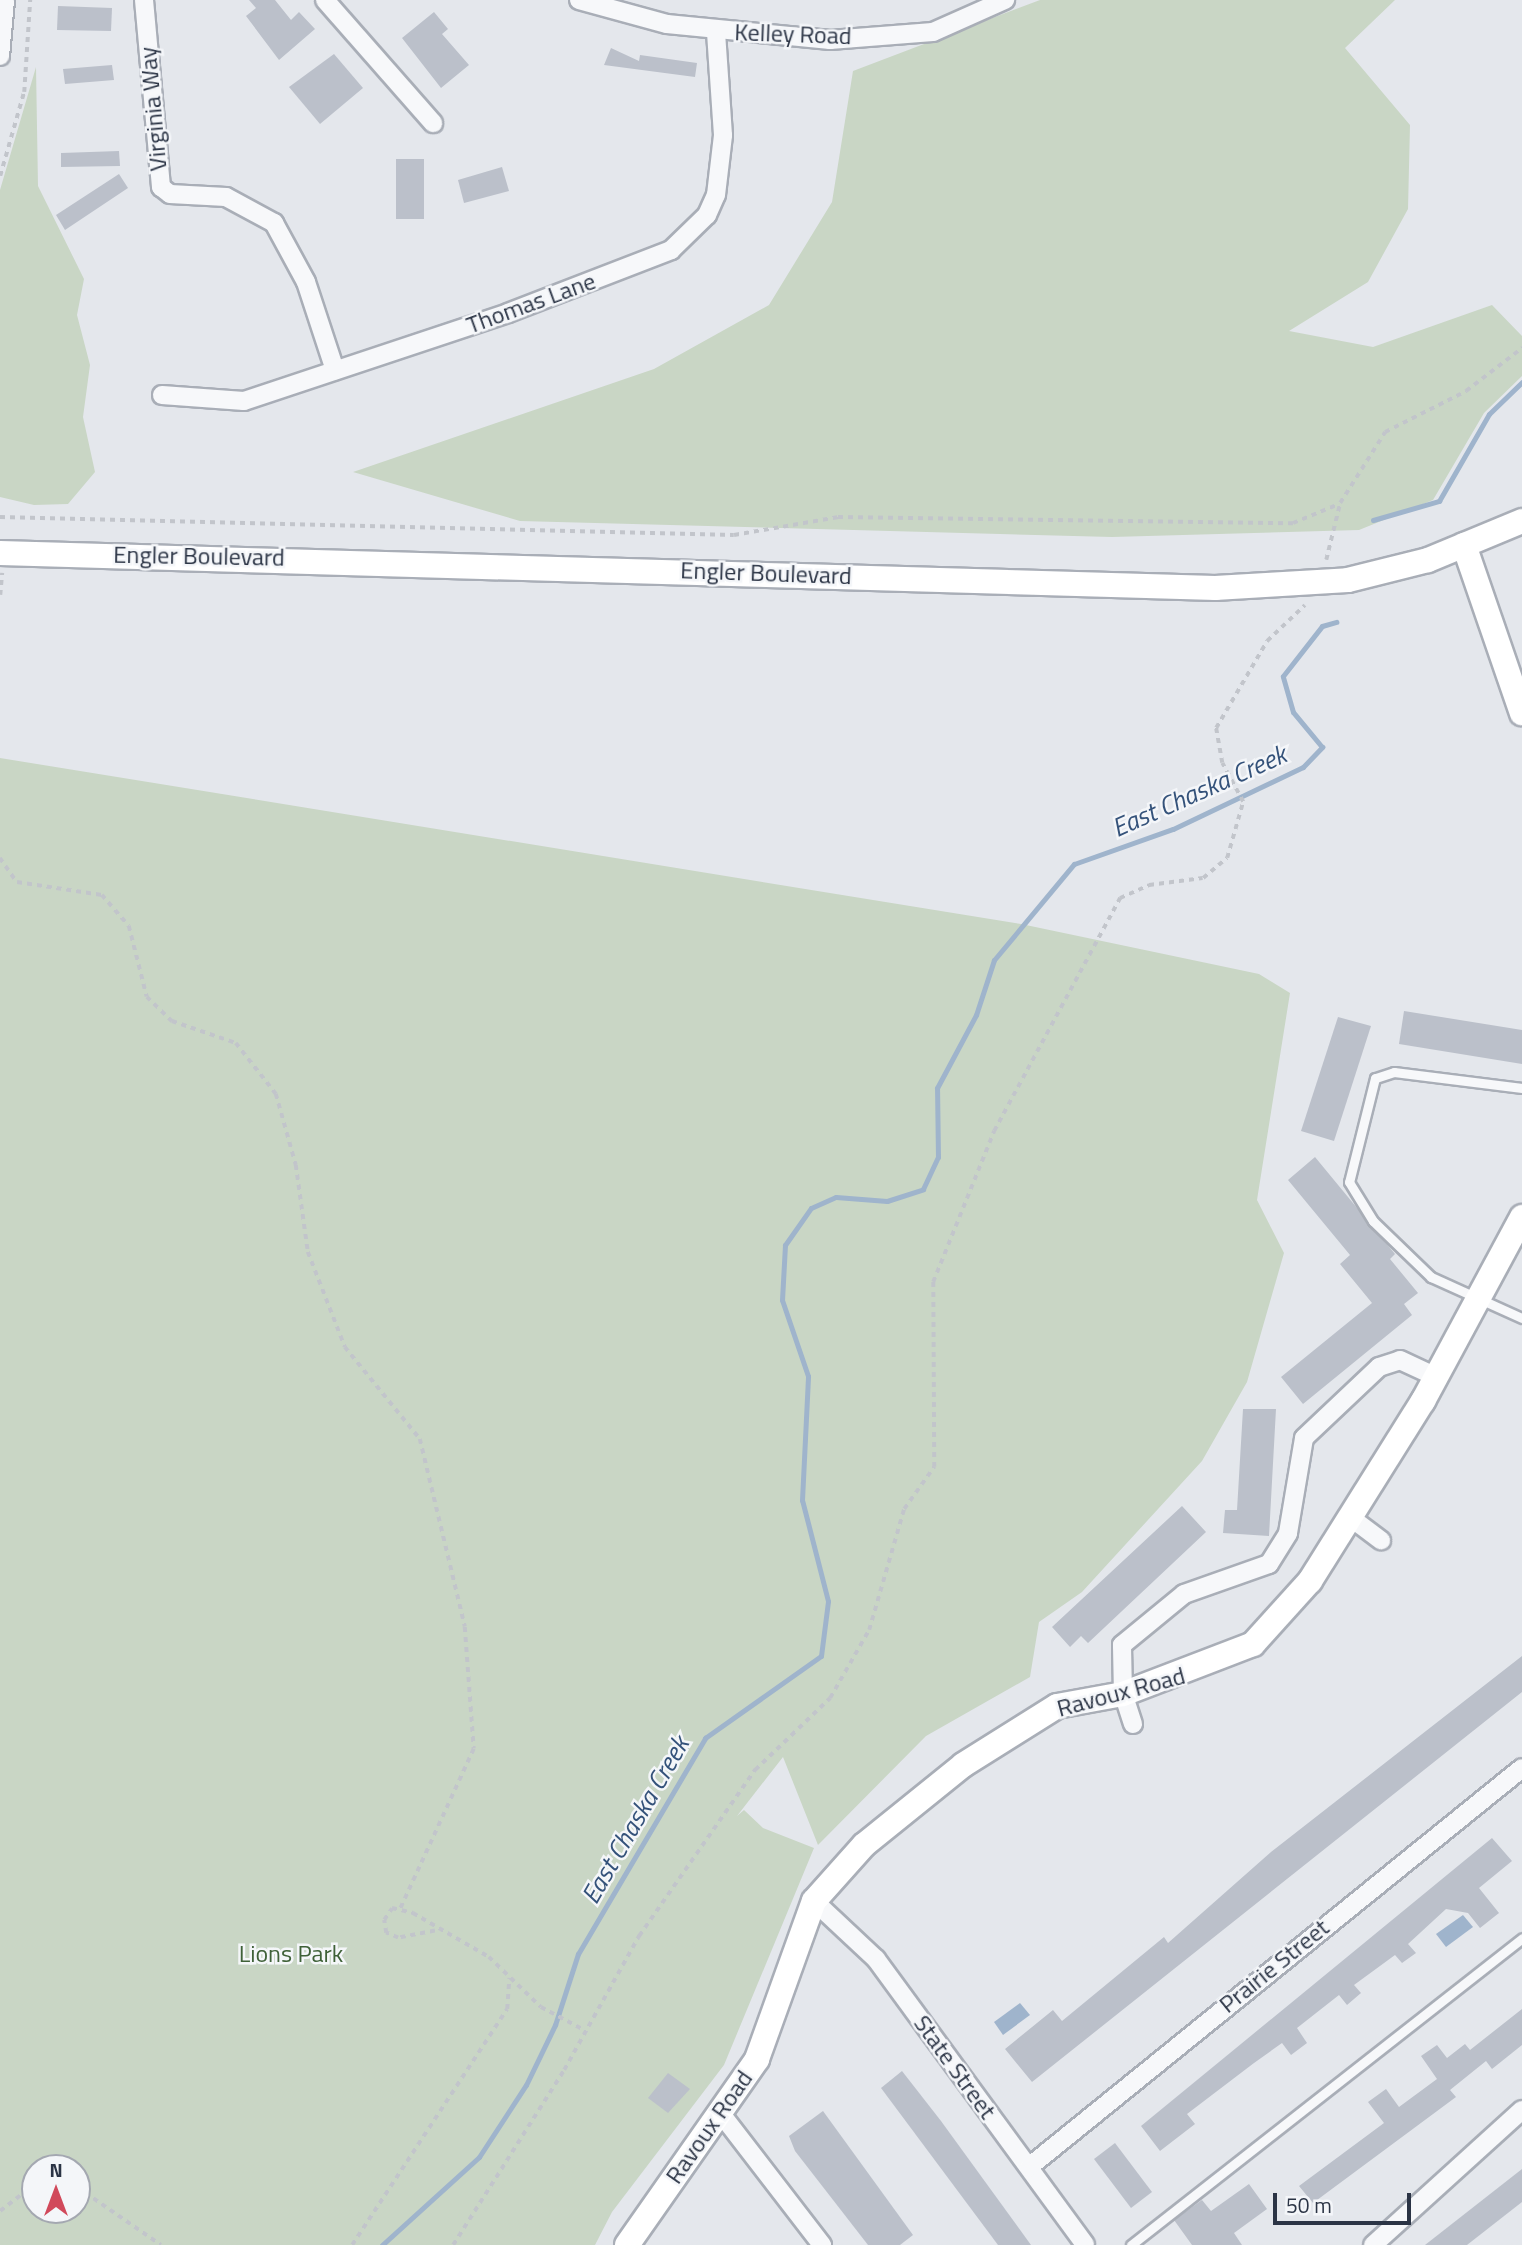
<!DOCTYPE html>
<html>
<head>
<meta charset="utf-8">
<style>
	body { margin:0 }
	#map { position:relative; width:1522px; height:2245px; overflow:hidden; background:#e4e7ec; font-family:"Titillium Web",sans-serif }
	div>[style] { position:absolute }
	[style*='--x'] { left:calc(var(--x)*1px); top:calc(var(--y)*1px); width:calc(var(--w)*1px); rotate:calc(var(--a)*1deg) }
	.green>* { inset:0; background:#c9d6c5 }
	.water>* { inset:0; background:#9fb4cc }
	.stream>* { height:5px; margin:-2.5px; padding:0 2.5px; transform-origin:2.5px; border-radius:2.5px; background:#9fb4cc }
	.building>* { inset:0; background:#bbc0ca }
	.path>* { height:3.5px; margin-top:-1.75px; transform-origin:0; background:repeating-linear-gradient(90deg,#c2c5cb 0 5px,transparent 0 10px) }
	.roads { filter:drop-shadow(2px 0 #a9aeb7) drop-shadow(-2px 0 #a9aeb7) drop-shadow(0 2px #a9aeb7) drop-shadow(0 -2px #a9aeb7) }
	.lane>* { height:9px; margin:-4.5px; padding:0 4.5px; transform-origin:4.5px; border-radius:4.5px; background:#f7f8fa }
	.street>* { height:18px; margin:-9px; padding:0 9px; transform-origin:9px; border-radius:9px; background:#f7f8fa }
	.secondary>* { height:24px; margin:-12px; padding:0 12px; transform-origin:12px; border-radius:12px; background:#fff }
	span { translate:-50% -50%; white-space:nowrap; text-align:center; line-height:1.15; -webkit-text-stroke:5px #f4f6f9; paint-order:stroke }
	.street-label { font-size:24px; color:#2b3445 }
	.park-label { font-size:24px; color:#3f6138 }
	.water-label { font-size:26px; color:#34527a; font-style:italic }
	.north { position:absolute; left:21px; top:2154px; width:70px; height:70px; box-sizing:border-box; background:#f4f6f9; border:2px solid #a4a8b1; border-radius:50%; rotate:0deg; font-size:19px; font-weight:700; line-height:28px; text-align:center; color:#2b3445 }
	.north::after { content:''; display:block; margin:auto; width:24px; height:32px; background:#d1495b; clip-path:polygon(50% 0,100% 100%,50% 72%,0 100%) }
	.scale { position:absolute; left:1273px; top:2193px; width:138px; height:32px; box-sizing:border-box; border:4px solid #2b3445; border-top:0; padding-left:9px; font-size:21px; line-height:24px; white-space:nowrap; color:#2b3445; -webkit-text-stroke:5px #f4f6f9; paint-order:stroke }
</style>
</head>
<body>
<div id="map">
	<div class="green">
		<div style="clip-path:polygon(1040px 0,1395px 0,1345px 48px,1410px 125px,1408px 209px,1368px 282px,1289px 331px,1373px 347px,1492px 305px,1522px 336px,1522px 376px,1484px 413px,1433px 500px,1359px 530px,1112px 537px,520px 521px,353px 472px,654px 369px,769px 305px,832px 202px,853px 71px)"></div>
		<div style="clip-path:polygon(36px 67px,38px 186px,84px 279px,77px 315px,90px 365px,83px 417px,95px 472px,68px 504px,34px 505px,0 497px,0 190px)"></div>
		<div style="clip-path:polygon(evenodd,0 758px,1021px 924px,1259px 974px,1290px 993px,1257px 1200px,1284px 1253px,1247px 1382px,1202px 1461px,1082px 1592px,1039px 1622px,1030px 1677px,926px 1736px,818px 1845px,783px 1757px,737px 1816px,744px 1810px,763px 1828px,814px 1848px,724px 2065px,612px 2212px,595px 2245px,0 2245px,0 758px,35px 2168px,77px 2168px,77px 2210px,35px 2210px,35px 2168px)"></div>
	</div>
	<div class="water">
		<div style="clip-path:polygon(1463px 1915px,1473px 1927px,1446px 1947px,1436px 1934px)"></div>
		<div style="clip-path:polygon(1020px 2003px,1030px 2015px,1003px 2035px,994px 2022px)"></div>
	</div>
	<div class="stream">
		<div style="--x:1373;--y:520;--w:69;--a:-16.1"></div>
		<div style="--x:1439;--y:501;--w:100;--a:-60.1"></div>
		<div style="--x:1489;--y:414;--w:46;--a:-44.1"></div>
		<div style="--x:382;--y:2245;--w:131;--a:-42.2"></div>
		<div style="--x:479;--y:2157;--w:86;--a:-56.9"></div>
		<div style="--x:526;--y:2085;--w:67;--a:-64.2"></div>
		<div style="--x:555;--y:2025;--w:75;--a:-72.1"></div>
		<div style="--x:578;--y:1954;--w:251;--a:-59.5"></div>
		<div style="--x:705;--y:1738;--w:142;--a:-35.3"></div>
		<div style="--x:821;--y:1656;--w:55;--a:-82.7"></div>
		<div style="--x:828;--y:1601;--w:104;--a:-104.4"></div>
		<div style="--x:802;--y:1500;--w:124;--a:-87.2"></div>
		<div style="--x:808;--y:1376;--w:80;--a:-108.9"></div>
		<div style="--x:782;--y:1300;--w:55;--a:-86.9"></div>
		<div style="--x:785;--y:1245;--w:45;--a:-54.9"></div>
		<div style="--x:811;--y:1208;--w:27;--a:-24"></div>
		<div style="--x:836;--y:1197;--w:51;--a:4.5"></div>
		<div style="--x:887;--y:1201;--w:38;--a:-18"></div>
		<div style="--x:923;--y:1189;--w:35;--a:-65"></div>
		<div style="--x:938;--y:1157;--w:69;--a:-90.8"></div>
		<div style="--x:937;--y:1088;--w:83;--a:-61.9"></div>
		<div style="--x:976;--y:1015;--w:58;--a:-71.9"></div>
		<div style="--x:994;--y:960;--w:125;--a:-50.2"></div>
		<div style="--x:1074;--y:864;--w:105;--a:-19.5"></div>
		<div style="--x:1173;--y:829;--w:144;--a:-25.5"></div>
		<div style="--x:1303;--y:767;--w:28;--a:-46"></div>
		<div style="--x:1322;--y:747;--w:45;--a:-129.6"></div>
		<div style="--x:1293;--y:712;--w:37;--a:-106"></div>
		<div style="--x:1283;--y:676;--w:63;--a:-52"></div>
		<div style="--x:1322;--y:626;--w:15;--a:-16"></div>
	</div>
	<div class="building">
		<div style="clip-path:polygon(249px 0,275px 0,291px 20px,299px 12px,315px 29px,279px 60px,246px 16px,256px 8px)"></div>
		<div style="clip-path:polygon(58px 6px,112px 8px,111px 31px,57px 30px)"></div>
		<div style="clip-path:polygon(434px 12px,448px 29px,442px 34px,469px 65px,441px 88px,402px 38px)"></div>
		<div style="clip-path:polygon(611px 48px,639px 61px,640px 55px,697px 63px,695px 77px,604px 65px)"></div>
		<div style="clip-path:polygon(334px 54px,363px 88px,320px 124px,289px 87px)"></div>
		<div style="clip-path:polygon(112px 65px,114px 80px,65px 84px,63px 69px)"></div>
		<div style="clip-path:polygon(119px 151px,120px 166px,61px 167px,61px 153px)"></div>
		<div style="clip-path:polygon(396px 159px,424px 159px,424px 219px,396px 219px)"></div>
		<div style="clip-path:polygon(502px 167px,509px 191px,464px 203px,458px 180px)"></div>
		<div style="clip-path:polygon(119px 174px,128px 188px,65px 230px,56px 215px)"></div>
		<div style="clip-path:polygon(1404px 1011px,1522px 1030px,1522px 1064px,1399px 1044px)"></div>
		<div style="clip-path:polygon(1338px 1017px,1371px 1026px,1334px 1141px,1301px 1131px)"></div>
		<div style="clip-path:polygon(1315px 1157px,1395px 1254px,1390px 1259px,1418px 1293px,1404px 1304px,1412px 1315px,1303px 1404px,1281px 1377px,1372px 1303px,1340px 1264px,1350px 1255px,1288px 1180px)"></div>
		<div style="clip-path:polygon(1243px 1409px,1276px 1409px,1269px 1536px,1223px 1533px,1225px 1510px,1237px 1510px)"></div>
		<div style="clip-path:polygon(1182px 1506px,1206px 1532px,1088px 1643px,1081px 1636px,1070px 1647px,1052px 1627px)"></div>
		<div style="clip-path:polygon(1522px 1656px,1522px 1692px,1032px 2082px,1005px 2049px,1053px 2010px,1062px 2021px,1164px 1937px,1168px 1943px,1271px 1852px)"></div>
		<div style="clip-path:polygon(1492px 1838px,1512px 1861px,1479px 1888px,1499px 1913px,1480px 1928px,1468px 1913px,1446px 1909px,1408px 1944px,1416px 1953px,1402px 1963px,1395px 1955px,1354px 1985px,1361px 1993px,1347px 2005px,1339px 1995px,1297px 2028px,1307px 2043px,1291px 2055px,1282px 2043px,1254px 2063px,1187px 2114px,1195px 2124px,1160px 2151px,1141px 2126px)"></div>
		<div style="clip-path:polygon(1522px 2009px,1522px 2045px,1492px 2069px,1486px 2061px,1450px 2090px,1456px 2097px,1313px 2203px,1299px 2186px,1384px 2123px,1368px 2102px,1386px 2089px,1399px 2107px,1437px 2079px,1421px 2056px,1437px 2045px,1447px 2058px,1465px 2044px,1470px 2050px)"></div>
		<div style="clip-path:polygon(902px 2071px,941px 2121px,1031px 2245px,998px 2245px,881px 2088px)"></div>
		<div style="clip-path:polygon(668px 2073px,690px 2089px,668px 2113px,648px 2098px)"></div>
		<div style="clip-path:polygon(823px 2111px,913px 2235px,900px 2245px,868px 2245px,795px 2151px,789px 2136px)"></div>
		<div style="clip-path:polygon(1115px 2143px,1152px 2192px,1131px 2208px,1094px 2159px)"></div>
		<div style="clip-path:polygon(1522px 2169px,1522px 2202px,1467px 2245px,1425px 2245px)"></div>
		<div style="clip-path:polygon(1249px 2184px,1267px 2209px,1234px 2233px,1242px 2245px,1192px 2245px,1174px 2220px,1202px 2200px,1211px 2211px)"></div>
	</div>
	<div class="path">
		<div style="--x:0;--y:176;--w:87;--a:-74.1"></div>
		<div style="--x:24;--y:92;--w:92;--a:-86.3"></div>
		<div style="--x:0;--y:517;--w:734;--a:1.4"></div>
		<div style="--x:734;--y:535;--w:106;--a:-9.8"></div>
		<div style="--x:838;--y:517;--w:455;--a:0.8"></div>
		<div style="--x:1293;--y:523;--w:50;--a:-22.4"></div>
		<div style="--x:1326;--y:560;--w:59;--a:-76.2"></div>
		<div style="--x:1340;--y:503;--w:84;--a:-57.6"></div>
		<div style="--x:1385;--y:432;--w:91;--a:-26.8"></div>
		<div style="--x:1466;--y:391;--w:71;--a:-37.5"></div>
		<div style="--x:0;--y:595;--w:22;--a:-85"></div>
		<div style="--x:0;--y:858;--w:29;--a:55"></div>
		<div style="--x:17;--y:882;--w:86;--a:8.7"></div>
		<div style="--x:102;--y:895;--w:41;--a:48.9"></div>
		<div style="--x:129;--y:926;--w:73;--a:75.8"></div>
		<div style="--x:147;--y:997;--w:35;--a:44"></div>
		<div style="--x:172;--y:1021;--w:68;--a:19"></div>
		<div style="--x:236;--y:1043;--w:65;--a:51.9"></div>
		<div style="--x:276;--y:1094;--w:74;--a:74.3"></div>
		<div style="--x:296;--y:1165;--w:88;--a:82.1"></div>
		<div style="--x:308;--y:1252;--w:102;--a:68.7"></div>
		<div style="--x:345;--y:1347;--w:119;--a:50.8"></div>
		<div style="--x:420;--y:1439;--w:193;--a:76.5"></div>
		<div style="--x:465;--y:1627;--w:122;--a:85.8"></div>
		<div style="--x:474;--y:1749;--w:177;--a:114.7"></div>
		<div style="--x:435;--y:1931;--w:38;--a:169"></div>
		<div style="--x:398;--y:1938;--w:13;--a:-157"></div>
		<div style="--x:386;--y:1933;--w:13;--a:-99"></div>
		<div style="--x:384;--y:1920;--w:14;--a:-56"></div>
		<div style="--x:392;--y:1908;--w:22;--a:13"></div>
		<div style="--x:413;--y:1913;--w:88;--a:30.1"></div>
		<div style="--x:489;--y:1957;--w:72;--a:43.9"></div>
		<div style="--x:541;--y:2007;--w:49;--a:28.1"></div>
		<div style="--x:77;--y:2187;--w:102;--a:34.6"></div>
		<div style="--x:0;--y:2211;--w:44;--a:-37.6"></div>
		<div style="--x:352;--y:2245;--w:282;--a:-56.7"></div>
		<div style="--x:507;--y:2009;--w:31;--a:-86"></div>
		<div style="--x:453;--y:2245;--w:207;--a:-57.6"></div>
		<div style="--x:564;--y:2070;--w:154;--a:-60.8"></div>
		<div style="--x:639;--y:1936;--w:203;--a:-55.1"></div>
		<div style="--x:755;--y:1770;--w:104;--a:-43.8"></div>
		<div style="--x:830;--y:1698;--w:78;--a:-60.2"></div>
		<div style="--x:869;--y:1630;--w:126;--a:-73.9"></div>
		<div style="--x:904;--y:1509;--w:52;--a:-54.5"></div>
		<div style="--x:934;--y:1467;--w:185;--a:-90.3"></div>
		<div style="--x:933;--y:1282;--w:163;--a:-68"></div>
		<div style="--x:994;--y:1131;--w:265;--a:-61.6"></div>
		<div style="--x:1120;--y:898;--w:32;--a:-24"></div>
		<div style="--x:1149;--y:885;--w:54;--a:-7.4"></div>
		<div style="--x:1203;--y:878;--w:31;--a:-40"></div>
		<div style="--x:1227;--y:858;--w:58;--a:-74.1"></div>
		<div style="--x:1243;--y:802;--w:44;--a:-118.3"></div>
		<div style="--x:1222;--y:763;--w:36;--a:-100"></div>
		<div style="--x:1216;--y:728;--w:101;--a:-59.6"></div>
		<div style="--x:1267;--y:641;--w:52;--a:-43.5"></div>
	</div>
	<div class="roads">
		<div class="lane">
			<div style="--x:1522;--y:1088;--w:129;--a:-172.9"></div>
			<div style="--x:1394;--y:1072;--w:20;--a:162"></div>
			<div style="--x:1375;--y:1078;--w:107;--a:104"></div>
			<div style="--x:1349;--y:1182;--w:46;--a:58.4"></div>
			<div style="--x:1373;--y:1221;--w:81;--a:44"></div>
			<div style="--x:1431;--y:1277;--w:100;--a:24.3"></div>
			<div style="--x:1131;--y:2245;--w:497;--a:-38.1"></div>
		</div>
		<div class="street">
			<div style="--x:144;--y:0;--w:188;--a:84.8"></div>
			<div style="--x:161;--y:187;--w:11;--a:38"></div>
			<div style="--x:170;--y:194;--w:56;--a:3.1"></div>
			<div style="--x:226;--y:197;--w:55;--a:28.4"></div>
			<div style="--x:274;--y:223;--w:67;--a:61.5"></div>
			<div style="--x:306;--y:282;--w:93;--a:71.8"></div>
			<div style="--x:325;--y:0;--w:164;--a:48.7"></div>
			<div style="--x:579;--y:0;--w:91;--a:15.3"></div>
			<div style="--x:667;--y:24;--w:164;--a:5.6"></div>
			<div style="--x:830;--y:40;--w:103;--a:-4.4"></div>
			<div style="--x:933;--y:32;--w:79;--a:-24"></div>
			<div style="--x:0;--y:56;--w:56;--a:-84.9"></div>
			<div style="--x:162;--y:395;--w:82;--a:4.2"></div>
			<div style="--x:244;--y:401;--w:278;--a:-18.4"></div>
			<div style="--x:508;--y:313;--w:175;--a:-21.1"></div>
			<div style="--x:671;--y:250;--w:50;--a:-44.2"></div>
			<div style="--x:707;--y:215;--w:22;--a:-66"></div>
			<div style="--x:716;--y:195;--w:60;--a:-83.3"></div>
			<div style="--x:723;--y:135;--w:104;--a:-93.9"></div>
			<div style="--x:1350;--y:1517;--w:39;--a:37"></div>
			<div style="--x:1133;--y:1724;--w:32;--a:-108"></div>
			<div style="--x:1123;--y:1694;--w:49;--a:-91.2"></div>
			<div style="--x:1122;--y:1645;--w:80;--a:-39.4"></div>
			<div style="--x:1184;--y:1594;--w:90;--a:-19.4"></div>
			<div style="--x:1269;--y:1564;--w:36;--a:-58"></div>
			<div style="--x:1288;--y:1533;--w:96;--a:-80.4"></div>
			<div style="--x:1304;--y:1438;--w:103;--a:-43.4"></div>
			<div style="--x:1379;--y:1367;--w:22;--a:-18"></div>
			<div style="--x:1400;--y:1360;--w:40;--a:25"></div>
			<div style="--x:814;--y:1901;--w:85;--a:43.1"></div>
			<div style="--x:876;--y:1959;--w:354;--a:53.8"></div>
			<div style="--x:722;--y:2115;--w:164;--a:52.4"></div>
			<div style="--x:1029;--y:2167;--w:634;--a:-38.98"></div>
			<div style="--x:1373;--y:2245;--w:201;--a:-42.2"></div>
		</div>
		<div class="secondary">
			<div style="--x:1464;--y:545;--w:178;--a:71"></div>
			<div style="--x:0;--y:553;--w:1216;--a:1.65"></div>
			<div style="--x:1215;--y:588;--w:133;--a:-3.4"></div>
			<div style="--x:1348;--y:580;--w:82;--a:-14"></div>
			<div style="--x:1428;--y:560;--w:102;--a:-22.5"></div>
			<div style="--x:627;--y:2245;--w:227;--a:-55"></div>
			<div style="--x:757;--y:2059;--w:168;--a:-70.2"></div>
			<div style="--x:814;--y:1901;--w:75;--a:-48.2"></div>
			<div style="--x:864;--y:1845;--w:127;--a:-38.9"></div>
			<div style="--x:963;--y:1765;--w:111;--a:-32.1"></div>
			<div style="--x:1057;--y:1706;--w:67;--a:-10.3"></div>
			<div style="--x:1123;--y:1694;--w:139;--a:-21"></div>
			<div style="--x:1253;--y:1644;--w:85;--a:-47.9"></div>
			<div style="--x:1310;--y:1581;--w:213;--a:-57.9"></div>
			<div style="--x:1423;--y:1401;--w:209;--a:-61.7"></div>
		</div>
	</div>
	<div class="street-label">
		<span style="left:793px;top:34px;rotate:2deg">Kelley Road</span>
		<span style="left:153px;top:109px;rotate:-95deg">Virginia Way</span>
		<span style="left:531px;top:303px;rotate:-20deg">Thomas Lane</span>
		<span style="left:199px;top:556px;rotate:1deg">Engler Boulevard</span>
		<span style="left:766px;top:573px;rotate:2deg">Engler Boulevard</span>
		<span style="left:1121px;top:1692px;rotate:-15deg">Ravoux Road</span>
		<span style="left:1274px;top:1966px;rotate:-39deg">Prairie Street</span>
		<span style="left:955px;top:2067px;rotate:54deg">State Street</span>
		<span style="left:709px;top:2127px;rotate:-55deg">Ravoux Road</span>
	</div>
	<div class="park-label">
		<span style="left:291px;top:1954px">Lions Park</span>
	</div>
	<div class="water-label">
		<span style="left:1199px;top:791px;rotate:-24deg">East Chaska Creek</span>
		<span style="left:635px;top:1820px;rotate:-60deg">East Chaska Creek</span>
	</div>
	<div class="north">N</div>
	<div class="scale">50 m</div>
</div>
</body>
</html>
